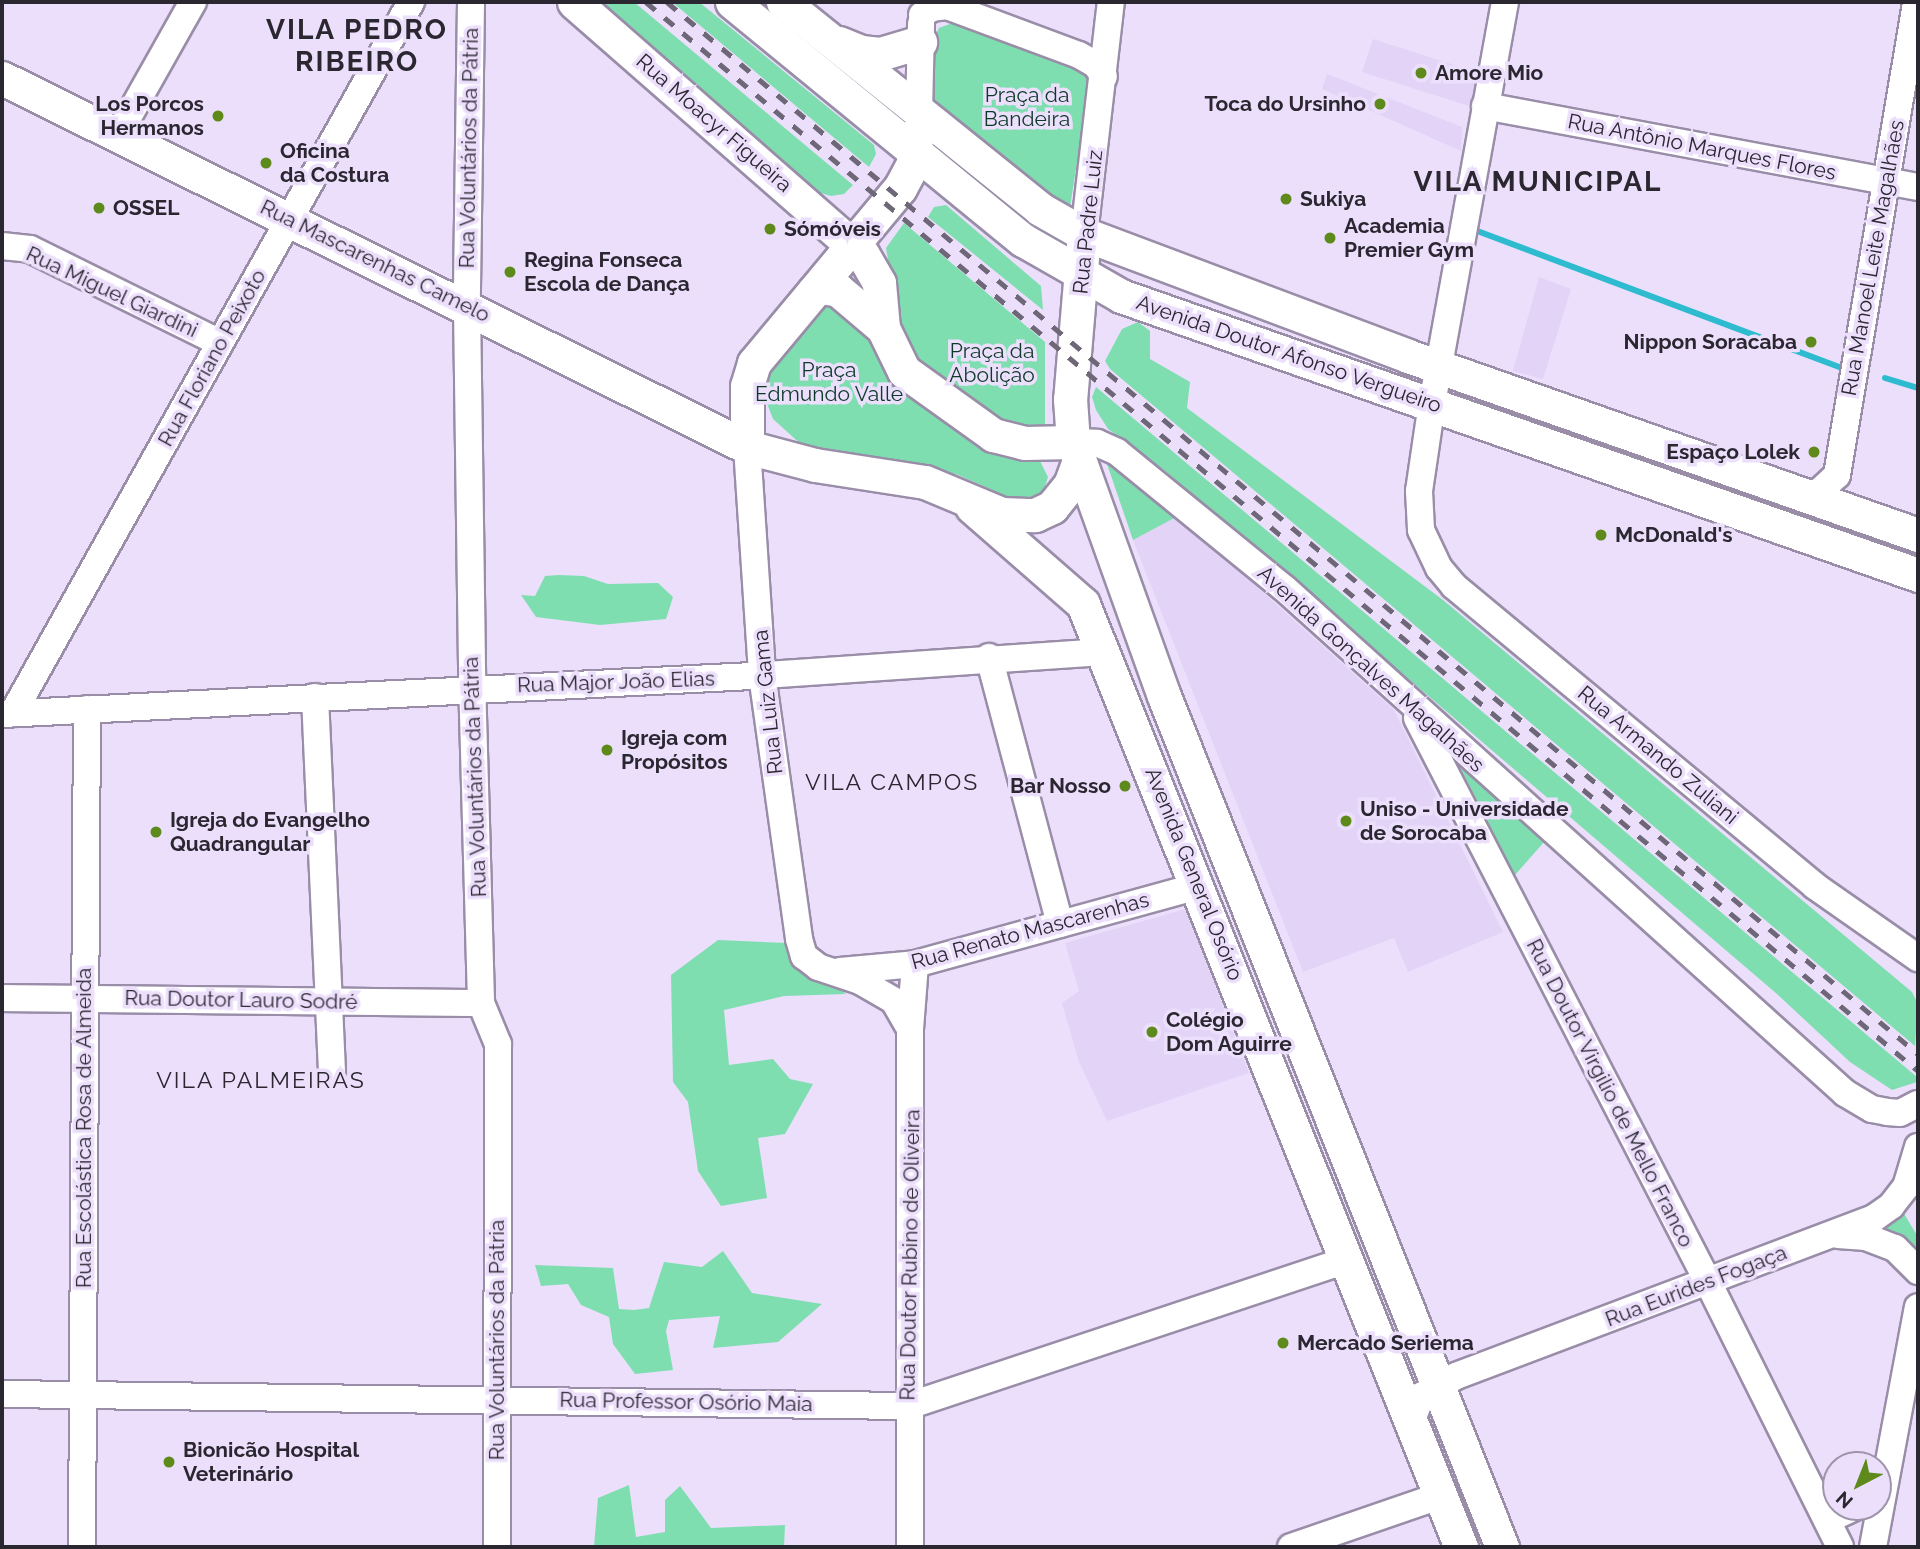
<!DOCTYPE html>
<html>
<head>
<meta charset="utf-8">
<style>
	body { margin:0 }
	#map { position:relative; width:1920px; height:1549px; overflow:hidden; background:#ecdffc; font-family:Raleway,sans-serif }
	div>[style] { position:absolute }
	[style*='--x'] { left:calc(var(--x)*1px); top:calc(var(--y)*1px); width:calc(var(--w)*1px); rotate:calc(var(--a)*1deg) }
	.built>* { inset:0; background:#e2d3f7 }
	.green>* { inset:0; background:#7edeb0 }
	.stream>* { height:6px; margin:-3px; padding:0 3px; transform-origin:3px; border-radius:3px; background:#2ebbd0 }
	.roads { filter:drop-shadow(2px 0 #998da8) drop-shadow(-2px 0 #998da8) drop-shadow(0 2px #998da8) drop-shadow(0 -2px #998da8) }
	.minor>* { height:26px; margin:-13px; padding:0 13px; transform-origin:13px; border-radius:13px; background:#fff }
	.major>* { height:33px; margin:-16.5px; padding:0 16.5px; transform-origin:16.5px; border-radius:16.5px; background:#fff }
	.rail>* { height:5px; margin-top:-2.5px; transform-origin:0; background:repeating-linear-gradient(90deg,#6e6778 0 12px,transparent 0 24px) }
	.dots>* { width:19px; height:19px; translate:-50% -50%; box-sizing:border-box; border:4px solid #ecdffc; border-radius:50% }
	span { translate:-50% -50%; white-space:nowrap; text-align:center; line-height:1.15; -webkit-text-stroke:7px #ecdffc; paint-order:stroke }
	.poi-label { font-size:21px; color:#2b2731; font-weight:700 }
	.left { translate:0 -50%; text-align:left }
	.right { translate:-100% -50%; text-align:right }
	.park-label { font-size:21px; color:#0d3927 }
	.street-label { font-size:21px; color:#2b2731 }
	.neighbourhood-label { font-size:23px; color:#2b2731; letter-spacing:2px }
	.district-label { font-size:28px; color:#2b2731; font-weight:700; letter-spacing:2px }
	.frame { position:absolute; inset:0; border:4px solid #2b2731; pointer-events:none }
	.north { position:absolute; left:1822px; top:1451px; width:70px; height:70px; box-sizing:border-box; background:#ecdffc; border:2px solid #9f95ab; border-radius:50%; rotate:222deg; font-size:19px; font-weight:700; line-height:28px; text-align:center; color:#2b2731 }
	.north::after { content:''; display:block; margin:auto; width:24px; height:32px; background:#5d8a1a; clip-path:polygon(50% 0,100% 100%,50% 72%,0 100%) }
</style>
</head>
<body>
<div id="map">
	<div class="built">
		<div style="clip-path:polygon(1373px 39px,1479px 73px,1469px 106px,1362px 72px)"></div>
		<div style="clip-path:polygon(1327px 74px,1462px 127px,1461px 151px,1322px 89px)"></div>
		<div style="clip-path:polygon(1539px 277px,1571px 289px,1543px 379px,1513px 371px)"></div>
		<div style="clip-path:polygon(1178px 516px,1394px 710px,1503px 932px,1408px 972px,1394px 938px,1303px 972px,1133px 540px)"></div>
		<div style="clip-path:polygon(1186px 909px,1249px 1073px,1107px 1121px,1079px 1062px,1062px 1003px,1079px 991px,1065px 943px)"></div>
	</div>
	<div class="green">
		<div style="clip-path:polygon(592px 2px,634px 2px,853px 185px,844px 194px,831px 196px,807px 189px)"></div>
		<div style="clip-path:polygon(672px 2px,699px 2px,874px 145px,876px 154px,869px 167px)"></div>
		<div style="clip-path:polygon(955px 22px,1076px 64px,1090px 80px,1070px 207px,1044px 195px,932px 102px,935px 36px,939px 28px)"></div>
		<div style="clip-path:polygon(946px 205px,1041px 286px,1043px 310px,928px 217px,934px 207px)"></div>
		<div style="clip-path:polygon(904px 223px,1045px 342px,1045px 424px,1030px 433px,1004px 425px,903px 349px,886px 248px)"></div>
		<div style="clip-path:polygon(834px 295px,1038px 457px,1048px 477px,1043px 493px,1022px 503px,956px 474px,928px 475px,815px 457px,773px 419px,761px 388px,764px 353px)"></div>
		<div style="clip-path:polygon(1138px 322px,1150px 331px,1150px 359px,1190px 382px,1187px 408px,1443px 600px,1912px 992px,1918px 1004px,1915px 1046px,1110px 369px,1105px 361px,1122px 329px)"></div>
		<div style="clip-path:polygon(1096px 387px,1917px 1077px,1917px 1082px,1892px 1090px,1850px 1062px,1777px 994px,1164px 470px,1108px 429px,1096px 410px,1092px 397px)"></div>
		<div style="clip-path:polygon(1107px 464px,1121px 464px,1178px 516px,1133px 540px)"></div>
		<div style="clip-path:polygon(559px 575px,584px 576px,608px 584px,658px 583px,673px 597px,666px 619px,600px 625px,536px 617px,521px 595px,535px 596px,545px 576px)"></div>
		<div style="clip-path:polygon(1464px 768px,1545px 841px,1515px 875px,1461px 769px)"></div>
		<div style="clip-path:polygon(718px 940px,788px 943px,846px 994px,784px 996px,724px 1010px,729px 1065px,773px 1059px,790px 1079px,813px 1084px,785px 1134px,758px 1138px,767px 1198px,721px 1206px,698px 1171px,688px 1102px,673px 1082px,671px 975px)"></div>
		<div style="clip-path:polygon(1903px 1212px,1918px 1237px,1918px 1257px,1878px 1231px)"></div>
		<div style="clip-path:polygon(723px 1251px,752px 1293px,822px 1304px,778px 1342px,713px 1348px,720px 1316px,669px 1320px,666px 1331px,673px 1370px,635px 1374px,613px 1344px,609px 1317px,581px 1305px,568px 1284px,541px 1286px,535px 1265px,613px 1268px,619px 1309px,634px 1310px,649px 1308px,664px 1262px,702px 1267px)"></div>
		<div style="clip-path:polygon(629px 1485px,636px 1537px,665px 1532px,665px 1500px,680px 1486px,711px 1528px,785px 1525px,784px 1547px,594px 1547px,598px 1498px)"></div>
	</div>
	<div class="stream">
		<div style="--x:1472;--y:229;--w:393;--a:20.6"></div>
		<div style="--x:1885;--y:378;--w:34;--a:17"></div>
	</div>
	<div class="roads">
		<div class="minor">
			<div style="--x:471;--y:2;--w:305;--a:90.8"></div>
			<div style="--x:467;--y:307;--w:372;--a:89.2"></div>
			<div style="--x:472;--y:679;--w:324;--a:88.4"></div>
			<div style="--x:481;--y:1003;--w:44;--a:67.5"></div>
			<div style="--x:498;--y:1044;--w:503;--a:90.11"></div>
			<div style="--x:1505;--y:2;--w:408;--a:100.3"></div>
			<div style="--x:1432;--y:403;--w:89;--a:98.4"></div>
			<div style="--x:1419;--y:491;--w:39;--a:87"></div>
			<div style="--x:1421;--y:530;--w:42;--a:64.7"></div>
			<div style="--x:1439;--y:568;--w:23;--a:50"></div>
			<div style="--x:1454;--y:586;--w:469;--a:39.7"></div>
			<div style="--x:1815;--y:886;--w:126;--a:35"></div>
			<div style="--x:922;--y:15;--w:11;--a:-38"></div>
			<div style="--x:931;--y:8;--w:16;--a:-7"></div>
			<div style="--x:947;--y:6;--w:141;--a:20.4"></div>
			<div style="--x:1079;--y:55;--w:20;--a:30"></div>
			<div style="--x:1096;--y:65;--w:14;--a:56"></div>
			<div style="--x:1485;--y:106;--w:441;--a:10.6"></div>
			<div style="--x:919;--y:114;--w:90;--a:-88.7"></div>
			<div style="--x:118;--y:135;--w:153;--a:-60.6"></div>
			<div style="--x:1084;--y:234;--w:234;--a:-83.4"></div>
			<div style="--x:2;--y:246;--w:28;--a:6"></div>
			<div style="--x:30;--y:249;--w:212;--a:26.3"></div>
			<div style="--x:1073;--y:442;--w:24;--a:2"></div>
			<div style="--x:1097;--y:443;--w:22;--a:24"></div>
			<div style="--x:1117;--y:452;--w:215;--a:39.2"></div>
			<div style="--x:1284;--y:588;--w:755;--a:41.99"></div>
			<div style="--x:1845;--y:1093;--w:31;--a:31"></div>
			<div style="--x:1872;--y:1109;--w:15;--a:11"></div>
			<div style="--x:1887;--y:1112;--w:13;--a:4"></div>
			<div style="--x:1900;--y:1113;--w:20;--a:-27"></div>
			<div style="--x:747;--y:447;--w:228;--a:86.2"></div>
			<div style="--x:762;--y:675;--w:267;--a:82"></div>
			<div style="--x:799;--y:939;--w:18;--a:74"></div>
			<div style="--x:804;--y:956;--w:18;--a:38"></div>
			<div style="--x:818;--y:967;--w:44;--a:18.4"></div>
			<div style="--x:860;--y:981;--w:39;--a:30"></div>
			<div style="--x:894;--y:1001;--w:32;--a:60"></div>
			<div style="--x:1805;--y:496;--w:16;--a:-18"></div>
			<div style="--x:1820;--y:491;--w:23;--a:-43"></div>
			<div style="--x:1837;--y:475;--w:480;--a:-80.5"></div>
			<div style="--x:989;--y:657;--w:276;--a:75.1"></div>
			<div style="--x:315;--y:697;--w:374;--a:87.4"></div>
			<div style="--x:13;--y:713;--w:815;--a:-60.76"></div>
			<div style="--x:2;--y:714;--w:750;--a:-2.9"></div>
			<div style="--x:751;--y:676;--w:355;--a:-3.9"></div>
			<div style="--x:1417;--y:718;--w:635;--a:62.71"></div>
			<div style="--x:1708;--y:1282;--w:296;--a:63.5"></div>
			<div style="--x:840;--y:971;--w:75;--a:-5.3"></div>
			<div style="--x:915;--y:964;--w:295;--a:-15.4"></div>
			<div style="--x:2;--y:998;--w:479;--a:0.6"></div>
			<div style="--x:1838;--y:1235;--w:28;--a:4"></div>
			<div style="--x:1866;--y:1237;--w:31;--a:21"></div>
			<div style="--x:1895;--y:1248;--w:33;--a:45"></div>
			<div style="--x:2;--y:1394;--w:906;--a:0.76"></div>
			<div style="--x:908;--y:1406;--w:463;--a:-18.4"></div>
			<div style="--x:1412;--y:1420;--w:26;--a:-69"></div>
			<div style="--x:1421;--y:1396;--w:40;--a:-29.7"></div>
			<div style="--x:1456;--y:1376;--w:447;--a:-20.7"></div>
			<div style="--x:1874;--y:1218;--w:21;--a:-35"></div>
			<div style="--x:1891;--y:1206;--w:24;--a:-52"></div>
			<div style="--x:1906;--y:1187;--w:42;--a:-73.3"></div>
			<div style="--x:1827;--y:1520;--w:31;--a:-25"></div>
			<div style="--x:82;--y:1547;--w:838;--a:-89.66"></div>
			<div style="--x:910;--y:1547;--w:518;--a:-90"></div>
			<div style="--x:910;--y:1029;--w:65;--a:-85.6"></div>
			<div style="--x:1291;--y:1547;--w:160;--a:-19"></div>
			<div style="--x:1873;--y:1547;--w:244;--a:-79.4"></div>
		</div>
		<div class="major">
			<div style="--x:574;--y:2;--w:384;--a:41.2"></div>
			<div style="--x:863;--y:255;--w:32;--a:60"></div>
			<div style="--x:879;--y:283;--w:45;--a:84.9"></div>
			<div style="--x:883;--y:328;--w:48;--a:64"></div>
			<div style="--x:904;--y:371;--w:110;--a:35.7"></div>
			<div style="--x:993;--y:435;--w:32;--a:14"></div>
			<div style="--x:1024;--y:443;--w:49;--a:-1.2"></div>
			<div style="--x:732;--y:2;--w:376;--a:39.3"></div>
			<div style="--x:1023;--y:240;--w:113;--a:29.7"></div>
			<div style="--x:1121;--y:296;--w:844;--a:19.29"></div>
			<div style="--x:783;--y:2;--w:330;--a:38.8"></div>
			<div style="--x:1040;--y:209;--w:51;--a:29.6"></div>
			<div style="--x:1084;--y:234;--w:346;--a:20.6"></div>
			<div style="--x:1408;--y:356;--w:541;--a:19.34"></div>
			<div style="--x:839;--y:43;--w:24;--a:22"></div>
			<div style="--x:861;--y:52;--w:19;--a:6"></div>
			<div style="--x:880;--y:54;--w:42;--a:-16.7"></div>
			<div style="--x:2;--y:78;--w:831;--a:26.35"></div>
			<div style="--x:747;--y:447;--w:70;--a:14.8"></div>
			<div style="--x:815;--y:465;--w:111;--a:8.8"></div>
			<div style="--x:925;--y:482;--w:83;--a:22.6"></div>
			<div style="--x:1002;--y:514;--w:33;--a:2"></div>
			<div style="--x:1035;--y:515;--w:19;--a:-25"></div>
			<div style="--x:1052;--y:507;--w:28;--a:-51"></div>
			<div style="--x:1070;--y:485;--w:27;--a:-70"></div>
			<div style="--x:1084;--y:234;--w:166;--a:94.8"></div>
			<div style="--x:1070;--y:399;--w:43;--a:86"></div>
			<div style="--x:1073;--y:442;--w:270;--a:70.3"></div>
			<div style="--x:1164;--y:696;--w:916;--a:68.34"></div>
			<div style="--x:814;--y:291;--w:10;--a:-24"></div>
			<div style="--x:823;--y:287;--w:15;--a:11"></div>
			<div style="--x:838;--y:290;--w:59;--a:40.2"></div>
			<div style="--x:747;--y:447;--w:61;--a:-90"></div>
			<div style="--x:747;--y:386;--w:24;--a:-73"></div>
			<div style="--x:754;--y:363;--w:228;--a:-50.2"></div>
			<div style="--x:900;--y:188;--w:27;--a:-62"></div>
			<div style="--x:913;--y:164;--w:31;--a:-83"></div>
			<div style="--x:972;--y:507;--w:147;--a:41.1"></div>
			<div style="--x:1083;--y:604;--w:1016;--a:68.16"></div>
		</div>
	</div>
	<div class="rail">
		<div style="--x:646;--y:2;--w:1662;--a:40.04"></div>
		<div style="--x:667;--y:2;--w:1635;--a:40.06"></div>
	</div>
	<div class="dots">
		<div style="left:1421px;top:73px;background:#5d8a1a"></div>
		<div style="left:1380px;top:104px;background:#5d8a1a"></div>
		<div style="left:218px;top:116px;background:#5d8a1a"></div>
		<div style="left:266px;top:163px;background:#5d8a1a"></div>
		<div style="left:1286px;top:199px;background:#5d8a1a"></div>
		<div style="left:99px;top:208px;background:#5d8a1a"></div>
		<div style="left:770px;top:229px;background:#5d8a1a"></div>
		<div style="left:1330px;top:238px;background:#5d8a1a"></div>
		<div style="left:510px;top:272px;background:#5d8a1a"></div>
		<div style="left:1811px;top:342px;background:#5d8a1a"></div>
		<div style="left:1814px;top:452px;background:#5d8a1a"></div>
		<div style="left:1601px;top:535px;background:#5d8a1a"></div>
		<div style="left:607px;top:750px;background:#5d8a1a"></div>
		<div style="left:1125px;top:786px;background:#5d8a1a"></div>
		<div style="left:1346px;top:821px;background:#5d8a1a"></div>
		<div style="left:156px;top:832px;background:#5d8a1a"></div>
		<div style="left:1152px;top:1032px;background:#5d8a1a"></div>
		<div style="left:1283px;top:1343px;background:#5d8a1a"></div>
		<div style="left:169px;top:1462px;background:#5d8a1a"></div>
	</div>
	<div class="poi-label">
		<span class="left" style="left:1435px;top:73px">Amore Mio</span>
		<span class="right" style="left:204px;top:116px">Los Porcos<br>Hermanos</span>
		<span class="right" style="left:1366px;top:104px">Toca do Ursinho</span>
		<span class="left" style="left:280px;top:163px">Oficina<br>da Costura</span>
		<span class="left" style="left:1300px;top:199px">Sukiya</span>
		<span class="left" style="left:113px;top:208px">OSSEL</span>
		<span class="left" style="left:1344px;top:238px">Academia<br>Premier Gym</span>
		<span class="left" style="left:784px;top:229px">Sómóveis</span>
		<span class="left" style="left:524px;top:272px">Regina Fonseca<br>Escola de Dança</span>
		<span class="right" style="left:1797px;top:342px">Nippon Soracaba</span>
		<span class="right" style="left:1800px;top:452px">Espaço Lolek</span>
		<span class="left" style="left:1615px;top:535px">McDonald's</span>
		<span class="left" style="left:621px;top:750px">Igreja com<br>Propósitos</span>
		<span class="right" style="left:1111px;top:786px">Bar Nosso</span>
		<span class="left" style="left:1360px;top:821px">Uniso - Universidade<br>de Sorocaba</span>
		<span class="left" style="left:170px;top:832px">Igreja do Evangelho<br>Quadrangular</span>
		<span class="left" style="left:1166px;top:1032px">Colégio<br>Dom Aguirre</span>
		<span class="left" style="left:1297px;top:1343px">Mercado Seriema</span>
		<span class="left" style="left:183px;top:1462px">Bionicão Hospital<br>Veterinário</span>
	</div>
	<div class="park-label">
		<span style="left:1027px;top:107px">Praça da<br>Bandeira</span>
		<span style="left:992px;top:363px">Praça da<br>Abolição</span>
		<span style="left:829px;top:382px">Praça<br>Edmundo Valle</span>
	</div>
	<div class="street-label">
		<span style="left:714px;top:123px;rotate:41deg">Rua Moacyr Figueira</span>
		<span style="left:1702px;top:147px;rotate:11deg">Rua Antônio Marques Flores</span>
		<span style="left:469px;top:148px;rotate:-89deg">Rua Voluntários da Pátria</span>
		<span style="left:1088px;top:222px;rotate:-84deg">Rua Padre Luiz</span>
		<span style="left:1873px;top:258px;rotate:-80deg">Rua Manoel Leite Magalhães</span>
		<span style="left:375px;top:261px;rotate:26deg">Rua Mascarenhas Camelo</span>
		<span style="left:112px;top:292px;rotate:25deg">Rua Miguel Giardini</span>
		<span style="left:1289px;top:354px;rotate:19deg">Avenida Doutor Afonso Vergueiro</span>
		<span style="left:212px;top:358px;rotate:-61deg">Rua Floriano Peixoto</span>
		<span style="left:1371px;top:669px;rotate:42deg">Avenida Gonçalves Magalhães</span>
		<span style="left:616px;top:682px;rotate:-2deg">Rua Major João Elias</span>
		<span style="left:768px;top:702px;rotate:-96deg">Rua Luiz Gama</span>
		<span style="left:1658px;top:755px;rotate:40deg">Rua Armando Zuliani</span>
		<span style="left:475px;top:777px;rotate:-92deg">Rua Voluntários da Pátria</span>
		<span style="left:1194px;top:874px;rotate:68deg">Avenida General Osório</span>
		<span style="left:1030px;top:931px;rotate:-15deg">Rua Renato Mascarenhas</span>
		<span style="left:241px;top:1000px;rotate:1deg">Rua Doutor Lauro Sodré</span>
		<span style="left:1610px;top:1093px;rotate:63deg">Rua Doutor Virgilio de Mello Franco</span>
		<span style="left:84px;top:1128px;rotate:-90deg">Rua Escolástica Rosa de Almeida</span>
		<span style="left:910px;top:1255px;rotate:-89deg">Rua Doutor Rubino de Oliveira</span>
		<span style="left:1696px;top:1286px;rotate:-21deg">Rua Eurides Fogaça</span>
		<span style="left:497px;top:1340px;rotate:-90deg">Rua Voluntários da Pátria</span>
		<span style="left:686px;top:1402px;rotate:1deg">Rua Professor Osório Maia</span>
	</div>
	<div class="neighbourhood-label">
		<span style="left:892px;top:782px">VILA CAMPOS</span>
		<span style="left:261px;top:1080px">VILA PALMEIRAS</span>
	</div>
	<div class="district-label">
		<span style="left:357px;top:46px">VILA PEDRO<br>RIBEIRO</span>
		<span style="left:1538px;top:182px">VILA MUNICIPAL</span>
	</div>
	<div class="frame"></div>
	<div class="north">N</div>
</div>
</body>
</html>
